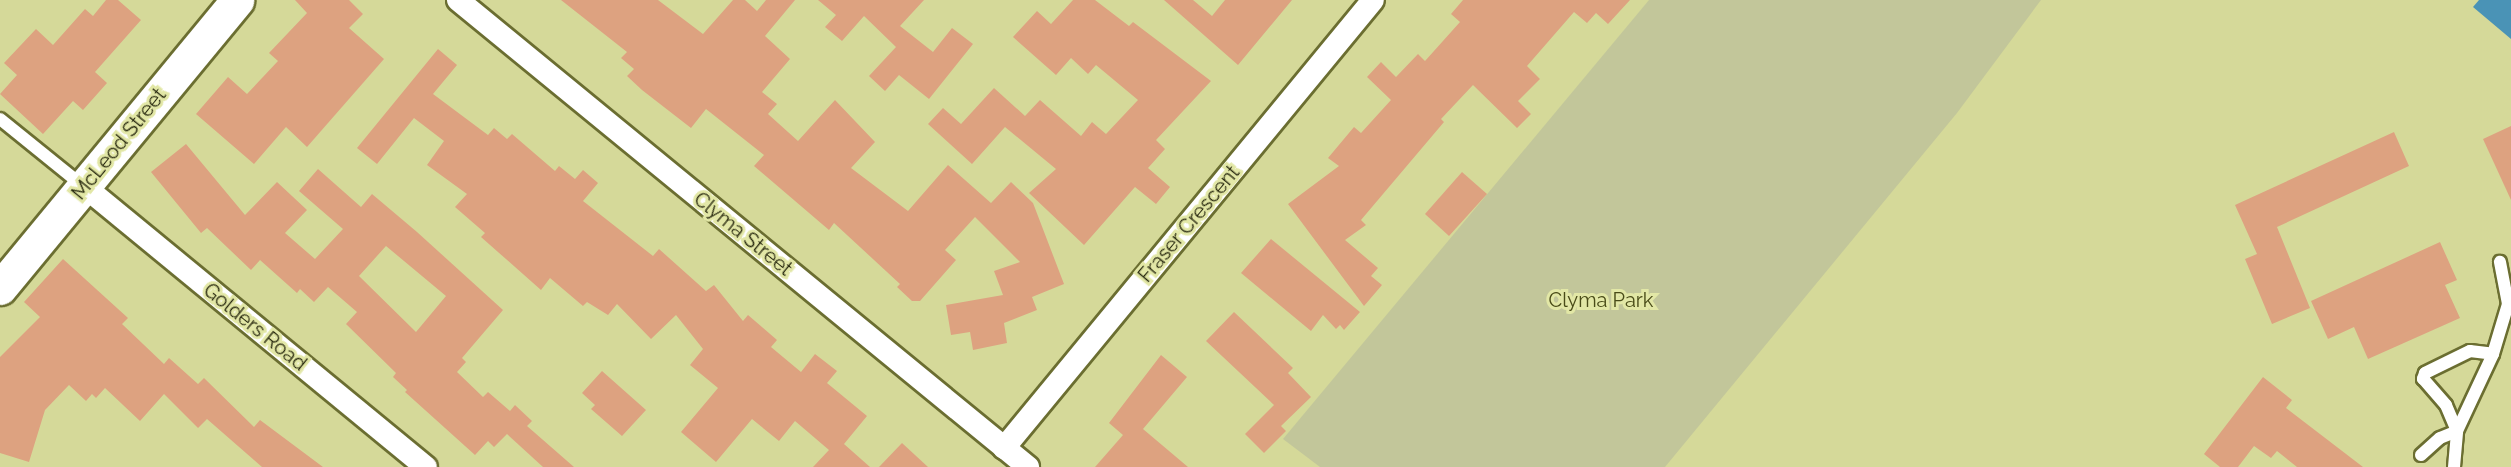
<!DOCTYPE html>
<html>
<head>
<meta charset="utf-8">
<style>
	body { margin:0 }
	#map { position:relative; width:2511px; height:467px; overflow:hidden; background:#d5d999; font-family:Raleway,sans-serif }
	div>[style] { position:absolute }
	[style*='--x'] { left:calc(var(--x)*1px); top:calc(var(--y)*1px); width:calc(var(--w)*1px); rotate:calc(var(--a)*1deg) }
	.green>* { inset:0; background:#c2c69a }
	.water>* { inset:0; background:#4a93b6 }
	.building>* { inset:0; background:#dda280 }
	.roads { filter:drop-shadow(2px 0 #6b6e31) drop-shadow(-2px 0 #6b6e31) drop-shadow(0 2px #6b6e31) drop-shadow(0 -2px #6b6e31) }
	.lane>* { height:12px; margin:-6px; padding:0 6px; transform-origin:6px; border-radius:6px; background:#fff }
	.street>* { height:22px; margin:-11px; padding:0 11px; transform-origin:11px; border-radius:11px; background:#fff }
	.secondary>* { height:33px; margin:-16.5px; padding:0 16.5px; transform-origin:16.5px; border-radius:16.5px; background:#fff }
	span { translate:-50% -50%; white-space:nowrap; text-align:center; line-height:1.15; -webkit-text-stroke:6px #e2e7a6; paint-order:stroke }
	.street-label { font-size:20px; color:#28290f }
	.park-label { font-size:20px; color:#494b18 }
</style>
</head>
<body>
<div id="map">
	<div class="green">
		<div style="clip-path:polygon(1649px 0,2041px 0,1957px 113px,1665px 467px,1320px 467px,1283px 439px)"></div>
	</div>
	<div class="water">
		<div style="clip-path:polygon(2479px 0,2511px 0,2511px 39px,2473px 7px)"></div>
	</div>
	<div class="building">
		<div style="clip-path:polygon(106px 0,118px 0,141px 20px,95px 72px,107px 83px,83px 110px,73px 101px,43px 134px,0 94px,17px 75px,4px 63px,36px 29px,53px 45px,85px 9px,93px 16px)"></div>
		<div style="clip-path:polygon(295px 0,349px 0,363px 14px,349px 28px,384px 59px,307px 147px,286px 127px,254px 164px,196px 114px,228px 77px,247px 94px,278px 61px,269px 53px,307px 13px)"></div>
		<div style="clip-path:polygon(561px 0,658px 0,703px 34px,733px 0,745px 0,757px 11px,766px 0,795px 0,765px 36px,790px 59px,762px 92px,777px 104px,768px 114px,798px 141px,835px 100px,875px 142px,851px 168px,908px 211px,948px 165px,991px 203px,1011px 182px,1033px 203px,1064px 284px,1032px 297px,1037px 310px,1004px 323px,1007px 343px,973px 350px,970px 332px,951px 335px,946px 305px,1003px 295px,994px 271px,1020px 262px,975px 217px,945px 250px,956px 260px,920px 301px,912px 301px,897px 287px,900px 284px,834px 223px,829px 230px,754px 166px,764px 155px,706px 109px,691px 128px,642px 90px,627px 76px,634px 69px,621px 58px,627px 52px)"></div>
		<div style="clip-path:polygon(818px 0,924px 0,900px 26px,933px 52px,952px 28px,973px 44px,929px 99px,899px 75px,885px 91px,869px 76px,896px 47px,864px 16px,842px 41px,825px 27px,836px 15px)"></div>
		<div style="clip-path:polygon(1073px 0,1095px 0,1129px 26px,1133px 22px,1211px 81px,1156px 140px,1165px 149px,1148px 168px,1170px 187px,1156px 204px,1135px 187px,1084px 245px,1029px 193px,1056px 169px,1005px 127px,972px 164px,928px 124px,943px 108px,961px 124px,994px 88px,1025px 116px,1040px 100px,1081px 136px,1092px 122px,1106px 134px,1138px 100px,1096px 65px,1088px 74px,1071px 58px,1056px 75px,1013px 37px,1037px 11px,1051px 24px)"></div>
		<div style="clip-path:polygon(1164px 0,1193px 0,1212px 16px,1225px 0,1292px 0,1238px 65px)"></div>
		<div style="clip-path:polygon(1463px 0,1630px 0,1608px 24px,1596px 13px,1587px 23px,1574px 12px,1527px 66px,1540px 79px,1518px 101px,1531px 114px,1517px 128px,1473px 85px,1441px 119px,1444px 122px,1361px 220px,1366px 225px,1345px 240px,1378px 268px,1371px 276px,1382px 285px,1364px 306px,1288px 204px,1339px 166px,1328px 158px,1354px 127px,1361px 133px,1391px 100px,1367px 77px,1381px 62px,1396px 77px,1418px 54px,1425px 61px,1460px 22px,1451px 14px)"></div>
		<div style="clip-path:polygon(438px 49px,457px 65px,433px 94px,488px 135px,494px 128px,507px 139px,512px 134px,555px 171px,559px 166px,575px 179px,583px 170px,598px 183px,583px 201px,653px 256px,659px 249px,706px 291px,714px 285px,743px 321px,748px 315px,777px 340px,771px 347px,801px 372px,815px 354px,837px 371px,827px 383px,867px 416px,844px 444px,870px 467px,813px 467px,829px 450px,795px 421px,779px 441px,752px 419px,716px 462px,681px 432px,718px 388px,690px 365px,703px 349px,676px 315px,651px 339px,617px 304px,608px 315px,587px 302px,583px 306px,550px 278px,541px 290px,481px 237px,485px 233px,455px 207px,467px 194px,427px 165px,444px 141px,414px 118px,377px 164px,357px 148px)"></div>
		<div style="clip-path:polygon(2511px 126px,2511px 200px,2483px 139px)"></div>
		<div style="clip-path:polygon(2394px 132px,2409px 166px,2277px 227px,2310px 308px,2272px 324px,2245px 259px,2257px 254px,2235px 205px)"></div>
		<div style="clip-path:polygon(evenodd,186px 144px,245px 215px,277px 182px,307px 210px,285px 233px,315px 259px,343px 229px,299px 191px,318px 169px,361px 207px,372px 194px,417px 232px,503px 310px,462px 358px,466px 362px,457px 372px,483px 397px,488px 392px,510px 411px,515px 405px,532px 421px,527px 426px,574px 467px,543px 467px,507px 434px,494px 447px,488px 441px,475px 455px,405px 392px,407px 390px,393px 377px,396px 373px,346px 324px,357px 312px,328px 287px,314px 302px,300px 289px,297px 293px,260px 260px,251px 270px,207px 228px,201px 233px,151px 172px,186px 144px,386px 246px,446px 296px,416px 332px,359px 276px,386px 246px)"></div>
		<div style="clip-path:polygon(1462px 172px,1487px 194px,1449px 236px,1425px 214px)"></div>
		<div style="clip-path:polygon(1271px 239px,1360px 312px,1344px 330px,1340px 325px,1336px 329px,1323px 315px,1311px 331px,1241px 273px)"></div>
		<div style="clip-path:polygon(2440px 242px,2457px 280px,2445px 285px,2460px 318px,2368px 359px,2354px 327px,2328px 339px,2311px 301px)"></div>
		<div style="clip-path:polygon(63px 259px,128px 318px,122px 324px,164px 364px,169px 358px,198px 384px,204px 378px,254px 427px,260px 420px,323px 467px,262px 467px,207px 419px,198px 428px,164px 394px,140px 421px,105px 388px,96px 398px,92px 394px,86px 401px,69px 385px,45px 410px,29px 462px,0 453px,0 357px,40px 317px,24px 302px)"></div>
		<div style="clip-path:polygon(1234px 312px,1293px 368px,1288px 373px,1311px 397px,1281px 426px,1286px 431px,1264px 453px,1245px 434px,1274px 405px,1206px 341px)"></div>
		<div style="clip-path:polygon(1161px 355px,1187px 377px,1143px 429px,1188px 467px,1095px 467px,1123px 435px,1109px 423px)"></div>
		<div style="clip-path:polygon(602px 371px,646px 410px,622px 436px,591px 409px,595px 405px,582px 393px)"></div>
		<div style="clip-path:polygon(2263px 377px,2292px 400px,2286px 408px,2363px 467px,2297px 467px,2277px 451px,2271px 458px,2254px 446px,2238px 467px,2220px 467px,2204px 454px)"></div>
		<div style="clip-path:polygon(902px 443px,928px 467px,879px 467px)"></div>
	</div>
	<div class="roads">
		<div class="lane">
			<div style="--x:0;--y:119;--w:107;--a:38.9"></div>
			<div style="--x:2457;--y:431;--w:28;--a:-113"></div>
			<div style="--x:2446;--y:405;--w:35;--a:-131"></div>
			<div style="--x:2423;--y:379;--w:6;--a:-72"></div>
			<div style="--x:2425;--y:373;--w:50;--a:-26.1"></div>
			<div style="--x:2470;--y:351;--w:23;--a:7"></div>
			<div style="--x:2421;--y:455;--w:25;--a:-42"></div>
			<div style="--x:2440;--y:438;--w:18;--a:-22"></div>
			<div style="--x:2454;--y:467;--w:36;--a:-85"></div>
			<div style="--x:2457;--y:431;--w:85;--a:-64.9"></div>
			<div style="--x:2493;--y:354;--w:52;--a:-73.3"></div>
			<div style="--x:2508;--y:304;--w:43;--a:-100.8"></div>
		</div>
		<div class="street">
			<div style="--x:458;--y:0;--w:737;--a:39.33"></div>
			<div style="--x:85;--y:187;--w:441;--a:39.4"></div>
			<div style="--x:1004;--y:448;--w:580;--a:-50.52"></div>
		</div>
		<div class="secondary">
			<div style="--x:0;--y:288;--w:373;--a:-50.5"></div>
		</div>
	</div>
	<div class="street-label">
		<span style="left:119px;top:144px;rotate:-51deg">McLeod Street</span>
		<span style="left:1189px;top:224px;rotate:-50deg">Fraser Crescent</span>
		<span style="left:743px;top:234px;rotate:39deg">Clyma Street</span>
		<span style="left:255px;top:327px;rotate:39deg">Golders Road</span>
	</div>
	<div class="park-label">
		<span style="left:1601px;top:300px">Clyma Park</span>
	</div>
</div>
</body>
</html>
